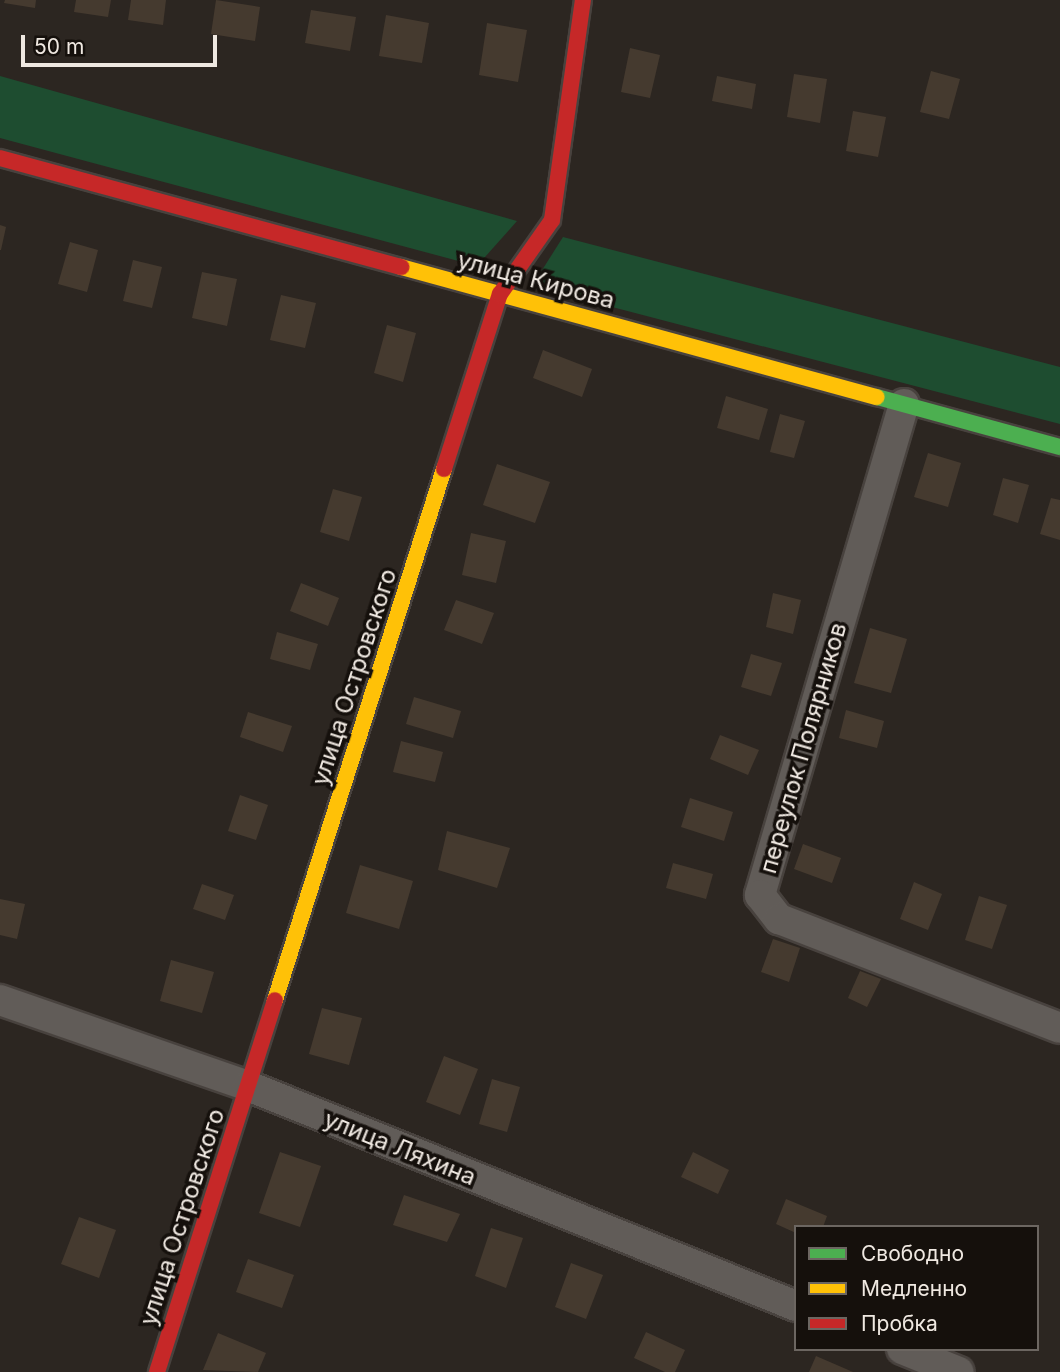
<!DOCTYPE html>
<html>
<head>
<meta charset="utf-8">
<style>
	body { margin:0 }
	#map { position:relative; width:1060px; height:1372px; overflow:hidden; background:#2c2621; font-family:Inter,sans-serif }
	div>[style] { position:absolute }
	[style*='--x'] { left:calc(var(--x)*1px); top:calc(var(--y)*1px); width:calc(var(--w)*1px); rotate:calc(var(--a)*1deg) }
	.green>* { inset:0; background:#1e4d30 }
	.building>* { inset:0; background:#453a2f }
	.roads { filter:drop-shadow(2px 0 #48423e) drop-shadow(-2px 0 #48423e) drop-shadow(0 2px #48423e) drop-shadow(0 -2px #48423e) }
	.street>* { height:30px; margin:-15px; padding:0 15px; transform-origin:15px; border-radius:15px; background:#615c58 }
	.fast>* { height:16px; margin:-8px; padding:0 8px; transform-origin:8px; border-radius:8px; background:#4caf50 }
	.slow>* { height:16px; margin:-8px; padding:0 8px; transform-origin:8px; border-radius:8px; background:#ffc107 }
	.jam>* { height:16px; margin:-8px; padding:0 8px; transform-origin:8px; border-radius:8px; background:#c62828 }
	span { translate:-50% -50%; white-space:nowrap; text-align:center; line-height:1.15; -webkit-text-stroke:7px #15100c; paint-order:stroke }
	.street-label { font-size:24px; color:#efe8e1 }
	.legend { position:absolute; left:794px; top:1225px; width:245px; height:126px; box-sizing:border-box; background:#15100c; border:2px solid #6c6661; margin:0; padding:9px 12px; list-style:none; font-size:21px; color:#efe8e1 }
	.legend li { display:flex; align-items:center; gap:14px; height:35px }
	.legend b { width:35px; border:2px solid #6c6661 }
	.scale { position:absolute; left:21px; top:35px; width:196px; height:32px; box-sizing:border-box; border:4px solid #efe8e1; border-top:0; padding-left:9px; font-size:21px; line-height:24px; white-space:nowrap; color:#efe8e1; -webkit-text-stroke:5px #15100c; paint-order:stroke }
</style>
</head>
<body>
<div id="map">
	<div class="green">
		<div style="clip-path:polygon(0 76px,517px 221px,477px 266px,0 138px)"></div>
		<div style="clip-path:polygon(563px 237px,1060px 367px,1060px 424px,532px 286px)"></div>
	</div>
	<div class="building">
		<div style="clip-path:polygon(5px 0,36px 0,35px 8px,4px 3px)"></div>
		<div style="clip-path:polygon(76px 0,111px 0,108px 17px,74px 12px)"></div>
		<div style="clip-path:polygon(131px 0,166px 0,163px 25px,128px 20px)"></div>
		<div style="clip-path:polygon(216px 0,260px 7px,255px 41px,211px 34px)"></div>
		<div style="clip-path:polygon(311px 10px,356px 17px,350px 51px,305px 43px)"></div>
		<div style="clip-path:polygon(386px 15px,429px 23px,422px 63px,379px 56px)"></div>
		<div style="clip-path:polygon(487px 23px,527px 30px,518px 82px,479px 75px)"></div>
		<div style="clip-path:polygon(630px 48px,660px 55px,650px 98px,621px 92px)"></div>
		<div style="clip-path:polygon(931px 71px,960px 79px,949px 119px,920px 112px)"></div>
		<div style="clip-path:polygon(794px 74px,827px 79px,820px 123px,787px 117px)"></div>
		<div style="clip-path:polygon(717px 76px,756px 84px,752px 109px,712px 101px)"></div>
		<div style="clip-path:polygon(853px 111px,886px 117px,878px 157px,846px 151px)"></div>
		<div style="clip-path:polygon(0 225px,6px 227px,1px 250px,0 250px)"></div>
		<div style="clip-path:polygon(70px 242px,98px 250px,87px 292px,58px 284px)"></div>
		<div style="clip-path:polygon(133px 260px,162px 267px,152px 308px,123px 301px)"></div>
		<div style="clip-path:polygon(202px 272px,237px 279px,227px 326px,192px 318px)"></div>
		<div style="clip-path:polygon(281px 295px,316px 303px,305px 348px,270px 340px)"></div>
		<div style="clip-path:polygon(387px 325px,416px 333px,403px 382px,374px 373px)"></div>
		<div style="clip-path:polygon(543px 350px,592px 369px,582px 397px,533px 378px)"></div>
		<div style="clip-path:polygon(726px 396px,768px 409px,759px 440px,717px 428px)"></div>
		<div style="clip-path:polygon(780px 414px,805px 421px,794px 458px,770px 452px)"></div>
		<div style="clip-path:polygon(928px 453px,961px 463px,948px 507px,914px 497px)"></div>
		<div style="clip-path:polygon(497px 464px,550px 482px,535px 523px,483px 505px)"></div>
		<div style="clip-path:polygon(1003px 478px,1029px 485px,1018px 523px,993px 515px)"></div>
		<div style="clip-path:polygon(333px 489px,362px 497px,349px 541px,320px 532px)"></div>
		<div style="clip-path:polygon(1051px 498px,1060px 500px,1060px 540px,1040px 534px)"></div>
		<div style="clip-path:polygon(471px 533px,506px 541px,496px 583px,462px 575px)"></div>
		<div style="clip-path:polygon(301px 583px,339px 598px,328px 626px,290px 611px)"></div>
		<div style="clip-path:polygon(773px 593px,801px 600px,793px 634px,766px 627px)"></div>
		<div style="clip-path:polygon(456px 600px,494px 613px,482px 644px,444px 630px)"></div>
		<div style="clip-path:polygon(870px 628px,907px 639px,891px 693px,854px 683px)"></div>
		<div style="clip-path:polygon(277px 632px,318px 644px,310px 670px,270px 659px)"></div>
		<div style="clip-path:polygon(751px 654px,782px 663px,771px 696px,741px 687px)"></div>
		<div style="clip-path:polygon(414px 697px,461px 711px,453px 738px,406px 724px)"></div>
		<div style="clip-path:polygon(846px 710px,884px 721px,877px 748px,839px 738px)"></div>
		<div style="clip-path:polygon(248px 712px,292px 726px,283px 752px,240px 737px)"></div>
		<div style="clip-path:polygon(720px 735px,759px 750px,748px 775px,710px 759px)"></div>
		<div style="clip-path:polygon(401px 741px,443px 752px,435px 782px,393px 772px)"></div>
		<div style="clip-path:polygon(240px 795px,268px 805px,256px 840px,228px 831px)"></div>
		<div style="clip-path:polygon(690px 798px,733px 812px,724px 841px,681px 827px)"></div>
		<div style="clip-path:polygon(447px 831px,510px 848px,497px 888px,438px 870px)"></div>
		<div style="clip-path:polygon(803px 844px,841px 858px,832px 883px,794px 869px)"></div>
		<div style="clip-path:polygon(673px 863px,713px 874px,706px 899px,666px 888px)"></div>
		<div style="clip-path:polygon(360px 865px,413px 881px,399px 929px,346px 913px)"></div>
		<div style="clip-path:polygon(914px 882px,942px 894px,928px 930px,900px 919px)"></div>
		<div style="clip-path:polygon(202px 884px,234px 895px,225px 920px,193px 909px)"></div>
		<div style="clip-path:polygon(979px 896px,1007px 905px,992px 949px,965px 940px)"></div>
		<div style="clip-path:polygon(0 899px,25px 904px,17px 939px,0 935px)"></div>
		<div style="clip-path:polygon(773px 939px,800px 948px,789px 982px,761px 972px)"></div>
		<div style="clip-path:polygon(171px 960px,214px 972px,202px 1013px,160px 1001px)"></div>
		<div style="clip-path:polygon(860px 971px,881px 979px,867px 1007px,848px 998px)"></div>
		<div style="clip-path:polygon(322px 1008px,362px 1018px,349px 1065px,309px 1054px)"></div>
		<div style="clip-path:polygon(444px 1056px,478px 1069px,460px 1115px,426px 1102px)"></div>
		<div style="clip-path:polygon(492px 1079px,520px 1087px,507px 1132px,479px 1124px)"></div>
		<div style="clip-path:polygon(280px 1152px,321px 1166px,300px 1227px,259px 1213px)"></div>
		<div style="clip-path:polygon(693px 1152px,729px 1170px,718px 1194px,681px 1177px)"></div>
		<div style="clip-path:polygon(404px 1195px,460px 1214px,447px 1242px,393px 1225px)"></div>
		<div style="clip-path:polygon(786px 1199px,827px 1216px,823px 1227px,796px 1227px,796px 1233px,776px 1224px)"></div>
		<div style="clip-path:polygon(79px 1217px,116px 1230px,99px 1278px,61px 1264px)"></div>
		<div style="clip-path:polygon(491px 1228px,523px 1238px,506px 1288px,475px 1276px)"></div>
		<div style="clip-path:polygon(248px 1259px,294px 1275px,282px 1308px,236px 1292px)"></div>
		<div style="clip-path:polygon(571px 1263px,603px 1275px,586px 1319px,555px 1307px)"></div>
		<div style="clip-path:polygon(646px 1332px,685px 1350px,675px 1372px,665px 1372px,634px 1358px)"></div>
		<div style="clip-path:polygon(218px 1333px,266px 1353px,258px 1372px,203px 1370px)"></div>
		<div style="clip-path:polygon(816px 1356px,853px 1372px,809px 1372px)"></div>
	</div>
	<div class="roads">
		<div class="street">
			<div style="--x:904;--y:404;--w:512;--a:106.35"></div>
			<div style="--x:760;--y:895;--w:31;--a:52"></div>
			<div style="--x:779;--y:919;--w:301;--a:21.2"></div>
			<div style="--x:0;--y:1000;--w:262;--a:19.1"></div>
			<div style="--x:248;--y:1086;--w:591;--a:21.87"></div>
			<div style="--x:902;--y:1349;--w:61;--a:22"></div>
		</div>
		<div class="fast">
			<div style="--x:877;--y:397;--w:190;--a:15.3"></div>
		</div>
		<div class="slow">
			<div style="--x:401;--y:267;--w:493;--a:15.3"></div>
			<div style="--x:275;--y:1000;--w:557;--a:-72.35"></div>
		</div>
		<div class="jam">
			<div style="--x:0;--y:158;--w:416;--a:15.2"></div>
			<div style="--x:444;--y:469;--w:184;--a:-72.3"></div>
			<div style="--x:500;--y:294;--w:90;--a:-54.9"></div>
			<div style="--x:552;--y:220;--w:222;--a:-82"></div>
			<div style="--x:157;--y:1372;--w:390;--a:-72.4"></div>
		</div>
	</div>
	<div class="street-label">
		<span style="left:536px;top:280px;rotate:15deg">улица Кирова</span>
		<span style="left:354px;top:677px;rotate:-72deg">улица Островского</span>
		<span style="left:803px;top:748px;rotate:-74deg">переулок Полярников</span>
		<span style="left:400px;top:1148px;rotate:22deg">улица Ляхина</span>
		<span style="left:182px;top:1217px;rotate:-72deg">улица Островского</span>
	</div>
	<ul class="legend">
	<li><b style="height:9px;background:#4caf50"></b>Свободно</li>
	<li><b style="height:9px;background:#ffc107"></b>Медленно</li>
	<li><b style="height:9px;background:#c62828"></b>Пробка</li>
	</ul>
	<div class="scale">50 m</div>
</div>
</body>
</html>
